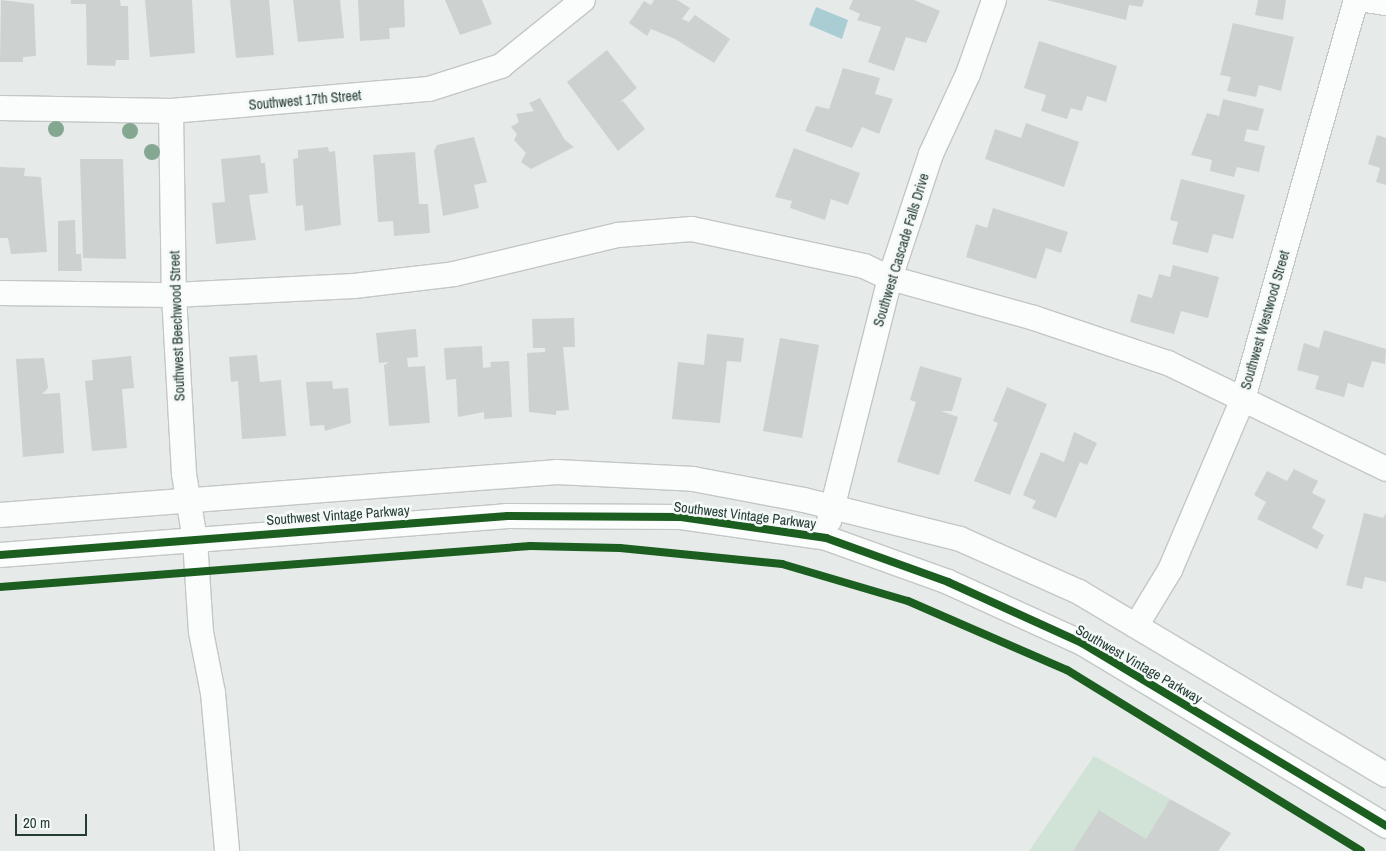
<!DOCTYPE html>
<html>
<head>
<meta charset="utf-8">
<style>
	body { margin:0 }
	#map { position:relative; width:1386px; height:851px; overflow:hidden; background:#e6eae8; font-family:"Archivo Narrow",sans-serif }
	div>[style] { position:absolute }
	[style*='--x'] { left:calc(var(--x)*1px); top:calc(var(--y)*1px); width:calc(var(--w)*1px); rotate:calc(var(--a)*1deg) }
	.green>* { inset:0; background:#d1e2d6 }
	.water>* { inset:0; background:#aacdd4 }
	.building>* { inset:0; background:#cdd2d0 }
	.roads { filter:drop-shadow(1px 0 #c3c7c5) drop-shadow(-1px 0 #c3c7c5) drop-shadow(0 1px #c3c7c5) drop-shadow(0 -1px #c3c7c5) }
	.minor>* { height:24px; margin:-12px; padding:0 12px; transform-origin:12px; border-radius:12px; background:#fbfcfc }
	.cycleway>* { height:8px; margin:-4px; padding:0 4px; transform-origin:4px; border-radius:4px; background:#1b5e20 }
	.trees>* { width:16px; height:16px; margin:-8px; border-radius:50%; background:#84a792 }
	span { translate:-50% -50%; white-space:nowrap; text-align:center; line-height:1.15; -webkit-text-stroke:5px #f5f9f7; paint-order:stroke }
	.street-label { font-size:14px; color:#253d37 }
	.scale { position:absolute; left:15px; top:814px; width:72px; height:22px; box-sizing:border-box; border:2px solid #253d37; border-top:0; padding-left:6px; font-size:15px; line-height:18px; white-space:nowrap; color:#253d37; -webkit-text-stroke:4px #f5f9f7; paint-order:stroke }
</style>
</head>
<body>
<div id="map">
	<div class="green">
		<div style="clip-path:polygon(1094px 756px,1170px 799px,1146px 839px,1099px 810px,1073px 851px,1029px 851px)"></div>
	</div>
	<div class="water">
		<div style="clip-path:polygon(816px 7px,848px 20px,842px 39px,809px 25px)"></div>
	</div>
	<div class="building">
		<div style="clip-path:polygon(1px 0,34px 4px,36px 56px,23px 57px,23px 62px,0 62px)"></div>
		<div style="clip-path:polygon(71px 0,120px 0,121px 6px,128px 6px,129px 60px,116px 60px,115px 66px,87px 65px,86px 4px,71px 4px)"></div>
		<div style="clip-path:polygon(145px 0,192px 0,195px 53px,150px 57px)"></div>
		<div style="clip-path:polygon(230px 0,269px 0,274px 55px,236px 58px)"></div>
		<div style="clip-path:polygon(293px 0,340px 0,344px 38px,298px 42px)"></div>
		<div style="clip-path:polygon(358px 0,404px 0,405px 27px,389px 28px,390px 39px,360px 41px)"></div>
		<div style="clip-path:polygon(445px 0,482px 0,492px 24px,460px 35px)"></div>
		<div style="clip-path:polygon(654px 0,677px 0,690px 8px,682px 19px,689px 22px,695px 15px,730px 39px,714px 63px,675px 39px,651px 29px,647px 36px,629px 23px,644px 1px,651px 5px)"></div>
		<div style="clip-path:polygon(853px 0,914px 0,940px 11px,926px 43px,906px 37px,894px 71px,868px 62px,881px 27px,857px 20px,860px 14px,849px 9px)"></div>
		<div style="clip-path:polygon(1047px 0,1144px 0,1142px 7px,1129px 5px,1126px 20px)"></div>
		<div style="clip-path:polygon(1258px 0,1286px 0,1283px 20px,1255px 15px)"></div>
		<div style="clip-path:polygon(1233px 23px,1294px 37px,1281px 91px,1259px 85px,1256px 97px,1227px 91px,1231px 77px,1220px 75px)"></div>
		<div style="clip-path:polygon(1039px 41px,1117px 66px,1106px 102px,1087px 96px,1082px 111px,1071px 108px,1067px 119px,1041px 111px,1046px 95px,1024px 88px)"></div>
		<div style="clip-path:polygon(607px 50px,637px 88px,619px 103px,623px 101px,645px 129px,618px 151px,567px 82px)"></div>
		<div style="clip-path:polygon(843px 68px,880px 78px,875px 94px,893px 99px,879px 134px,862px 127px,852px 148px,805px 131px,816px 106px,829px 109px)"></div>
		<div style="clip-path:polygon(540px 98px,565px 140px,574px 147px,531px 169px,521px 162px,526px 153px,514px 140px,517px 134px,511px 127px,519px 122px,516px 114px,534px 111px,529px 103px)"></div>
		<div style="clip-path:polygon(1223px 99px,1264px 109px,1258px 131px,1247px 129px,1244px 141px,1265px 146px,1259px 172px,1237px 167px,1234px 177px,1210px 171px,1212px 160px,1191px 155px,1207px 113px,1219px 116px)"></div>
		<div style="clip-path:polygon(1026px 123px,1079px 142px,1064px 187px,985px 159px,995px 129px,1021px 138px)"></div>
		<div style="clip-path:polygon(1377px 135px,1386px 138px,1386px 185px,1376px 182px,1380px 168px,1368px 164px)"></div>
		<div style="clip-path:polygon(474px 137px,487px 182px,474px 185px,479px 208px,443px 216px,434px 151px,437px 145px)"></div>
		<div style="clip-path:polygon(328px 147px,329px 152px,335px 151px,341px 225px,305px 231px,303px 205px,296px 206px,293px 159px,298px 158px,298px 150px)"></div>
		<div style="clip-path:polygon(794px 148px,860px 173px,848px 205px,831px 199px,825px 220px,790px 208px,792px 201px,775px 197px)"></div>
		<div style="clip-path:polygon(415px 152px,419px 204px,428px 204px,430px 233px,394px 236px,393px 221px,378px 222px,373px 155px)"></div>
		<div style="clip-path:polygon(260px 155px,261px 163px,265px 163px,268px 193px,249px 195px,256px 240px,216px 244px,212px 203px,225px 202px,221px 159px)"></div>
		<div style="clip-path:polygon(80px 159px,123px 159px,126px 259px,83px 258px)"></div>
		<div style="clip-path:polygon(0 167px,25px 168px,24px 176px,41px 177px,47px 252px,11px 254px,8px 238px,0 238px)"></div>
		<div style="clip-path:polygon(1181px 179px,1245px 195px,1233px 239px,1213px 234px,1208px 253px,1172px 244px,1178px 222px,1170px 220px)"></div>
		<div style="clip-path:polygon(993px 208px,1068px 232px,1061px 253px,1046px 248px,1036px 279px,966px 257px,976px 224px,987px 228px)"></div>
		<div style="clip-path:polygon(75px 220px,76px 254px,81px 254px,82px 271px,58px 271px,58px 221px)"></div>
		<div style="clip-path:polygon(1173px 265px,1219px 277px,1208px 318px,1181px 311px,1174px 334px,1130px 322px,1138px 294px,1152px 298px,1159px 274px,1170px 277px)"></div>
		<div style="clip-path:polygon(574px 318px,575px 347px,563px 347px,569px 410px,556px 411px,556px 415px,529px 412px,527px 353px,545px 352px,545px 348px,533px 348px,532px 319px)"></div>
		<div style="clip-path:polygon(416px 329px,418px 357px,407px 358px,408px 367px,425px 366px,430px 423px,389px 426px,384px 365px,389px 362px,379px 363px,376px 333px)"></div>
		<div style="clip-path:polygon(1324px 330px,1386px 349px,1385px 364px,1372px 361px,1363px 388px,1348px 383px,1344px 397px,1315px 389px,1319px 376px,1297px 370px,1304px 343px,1319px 348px)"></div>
		<div style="clip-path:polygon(707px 334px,744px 338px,741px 362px,727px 361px,720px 423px,672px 419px,678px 362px,704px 365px)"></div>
		<div style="clip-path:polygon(780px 338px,819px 345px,802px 438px,763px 431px)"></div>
		<div style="clip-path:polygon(482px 346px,483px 368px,491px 367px,490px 362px,509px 361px,512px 417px,484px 419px,484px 412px,458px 417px,456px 379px,446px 380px,444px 348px)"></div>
		<div style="clip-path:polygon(257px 355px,260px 382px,281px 380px,286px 436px,242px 439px,238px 381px,231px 382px,229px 357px)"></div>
		<div style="clip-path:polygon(131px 356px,134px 388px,122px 389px,127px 448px,92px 451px,85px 381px,93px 380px,92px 360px)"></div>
		<div style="clip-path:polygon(44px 358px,48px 388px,42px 394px,60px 393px,64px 453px,23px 457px,16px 359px)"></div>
		<div style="clip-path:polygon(920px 366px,962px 378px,952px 411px,941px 411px,958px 417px,939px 475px,897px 462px,916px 402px,910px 400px)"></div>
		<div style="clip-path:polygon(332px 381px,333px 389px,348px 388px,351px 423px,325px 431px,324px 425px,310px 426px,306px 382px)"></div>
		<div style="clip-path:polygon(1007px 387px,1047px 404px,1010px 495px,974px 481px,998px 423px,993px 421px)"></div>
		<div style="clip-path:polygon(1074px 432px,1097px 443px,1087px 465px,1080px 462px,1056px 518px,1032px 508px,1036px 501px,1023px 495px,1041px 452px,1064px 462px)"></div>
		<div style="clip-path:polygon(1294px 469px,1318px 481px,1312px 493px,1326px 500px,1312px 528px,1324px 535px,1317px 549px,1257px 519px,1266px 502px,1254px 495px,1267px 471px,1287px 481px)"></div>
		<div style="clip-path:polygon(1364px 513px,1383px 518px,1386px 514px,1386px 582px,1365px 577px,1362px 589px,1346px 585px)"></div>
		<div style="clip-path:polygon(1170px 799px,1231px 833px,1218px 851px,1073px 851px,1099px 810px,1146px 839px)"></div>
	</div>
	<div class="roads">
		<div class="minor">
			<div style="--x:1366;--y:0;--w:20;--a:9"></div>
			<div style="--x:0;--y:108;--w:171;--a:1"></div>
			<div style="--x:171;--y:111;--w:259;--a:-4.9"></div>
			<div style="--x:429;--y:89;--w:76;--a:-17.7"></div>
			<div style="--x:501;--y:66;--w:105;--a:-38.8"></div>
			<div style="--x:171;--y:111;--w:184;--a:89.1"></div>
			<div style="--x:174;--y:295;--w:179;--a:86.8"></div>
			<div style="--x:184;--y:474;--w:67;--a:80.5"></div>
			<div style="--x:195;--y:540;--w:92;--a:86.3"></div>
			<div style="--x:201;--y:632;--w:62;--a:78.9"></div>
			<div style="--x:213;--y:693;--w:159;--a:84.9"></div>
			<div style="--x:0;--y:293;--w:174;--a:0.7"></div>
			<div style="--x:174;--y:295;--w:180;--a:-2.9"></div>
			<div style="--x:354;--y:286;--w:101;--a:-6.8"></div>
			<div style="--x:454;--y:274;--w:169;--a:-13.4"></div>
			<div style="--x:618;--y:235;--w:74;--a:-4.6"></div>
			<div style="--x:692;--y:229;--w:176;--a:12.1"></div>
			<div style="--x:864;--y:266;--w:29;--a:25"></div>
			<div style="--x:890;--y:278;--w:149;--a:15.5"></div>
			<div style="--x:1034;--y:318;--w:141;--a:18.6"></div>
			<div style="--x:1168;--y:363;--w:242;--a:25.9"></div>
			<div style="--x:0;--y:515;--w:559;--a:-4.41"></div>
			<div style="--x:557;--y:472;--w:136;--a:2.9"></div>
			<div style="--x:693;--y:479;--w:113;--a:10.7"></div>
			<div style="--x:804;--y:500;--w:161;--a:14"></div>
			<div style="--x:960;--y:539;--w:130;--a:24"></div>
			<div style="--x:1079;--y:592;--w:357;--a:30.8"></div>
			<div style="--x:829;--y:521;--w:251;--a:-75.9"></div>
			<div style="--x:890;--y:278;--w:131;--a:-71.7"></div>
			<div style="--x:931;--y:154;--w:88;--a:-65.2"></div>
			<div style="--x:968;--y:74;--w:78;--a:-70.6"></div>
			<div style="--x:0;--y:555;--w:509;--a:-4.39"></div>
			<div style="--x:508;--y:516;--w:173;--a:0.3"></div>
			<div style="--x:681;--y:517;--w:147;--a:8.2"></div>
			<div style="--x:826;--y:538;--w:130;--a:19.8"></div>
			<div style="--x:948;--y:582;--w:147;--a:24.5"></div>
			<div style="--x:1082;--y:643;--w:355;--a:31"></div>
			<div style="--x:1136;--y:626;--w:66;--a:-58.7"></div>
			<div style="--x:1170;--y:570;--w:186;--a:-66.9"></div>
			<div style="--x:1243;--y:399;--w:415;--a:-74.2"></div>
		</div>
	</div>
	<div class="cycleway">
		<div style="--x:0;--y:555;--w:509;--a:-4.39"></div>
		<div style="--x:508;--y:516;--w:173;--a:0.3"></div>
		<div style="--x:681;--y:517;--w:147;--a:8.2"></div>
		<div style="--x:826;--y:538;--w:130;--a:19.8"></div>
		<div style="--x:948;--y:582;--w:147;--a:24.5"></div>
		<div style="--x:1082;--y:643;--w:355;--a:31"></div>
		<div style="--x:0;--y:587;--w:532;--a:-4.42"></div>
		<div style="--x:530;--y:546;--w:90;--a:1.3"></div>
		<div style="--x:620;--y:548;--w:163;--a:5.6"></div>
		<div style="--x:782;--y:564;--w:131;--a:16.4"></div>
		<div style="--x:908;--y:601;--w:173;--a:23.5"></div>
		<div style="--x:1067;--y:670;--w:345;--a:31.6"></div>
	</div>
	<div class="trees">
		<div style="left:56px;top:129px"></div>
		<div style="left:130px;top:131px"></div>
		<div style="left:152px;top:152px"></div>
	</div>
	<div class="street-label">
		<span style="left:305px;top:100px;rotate:-5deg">Southwest 17th Street</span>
		<span style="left:901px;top:250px;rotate:-73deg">Southwest Cascade Falls Drive</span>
		<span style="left:1265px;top:320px;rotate:-74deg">Southwest Westwood Street</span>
		<span style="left:177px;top:326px;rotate:-92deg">Southwest Beechwood Street</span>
		<span style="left:338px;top:515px;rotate:-4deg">Southwest Vintage Parkway</span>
		<span style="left:745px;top:515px;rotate:7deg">Southwest Vintage Parkway</span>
		<span style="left:1139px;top:664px;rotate:30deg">Southwest Vintage Parkway</span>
	</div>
	<div class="scale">20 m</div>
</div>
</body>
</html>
